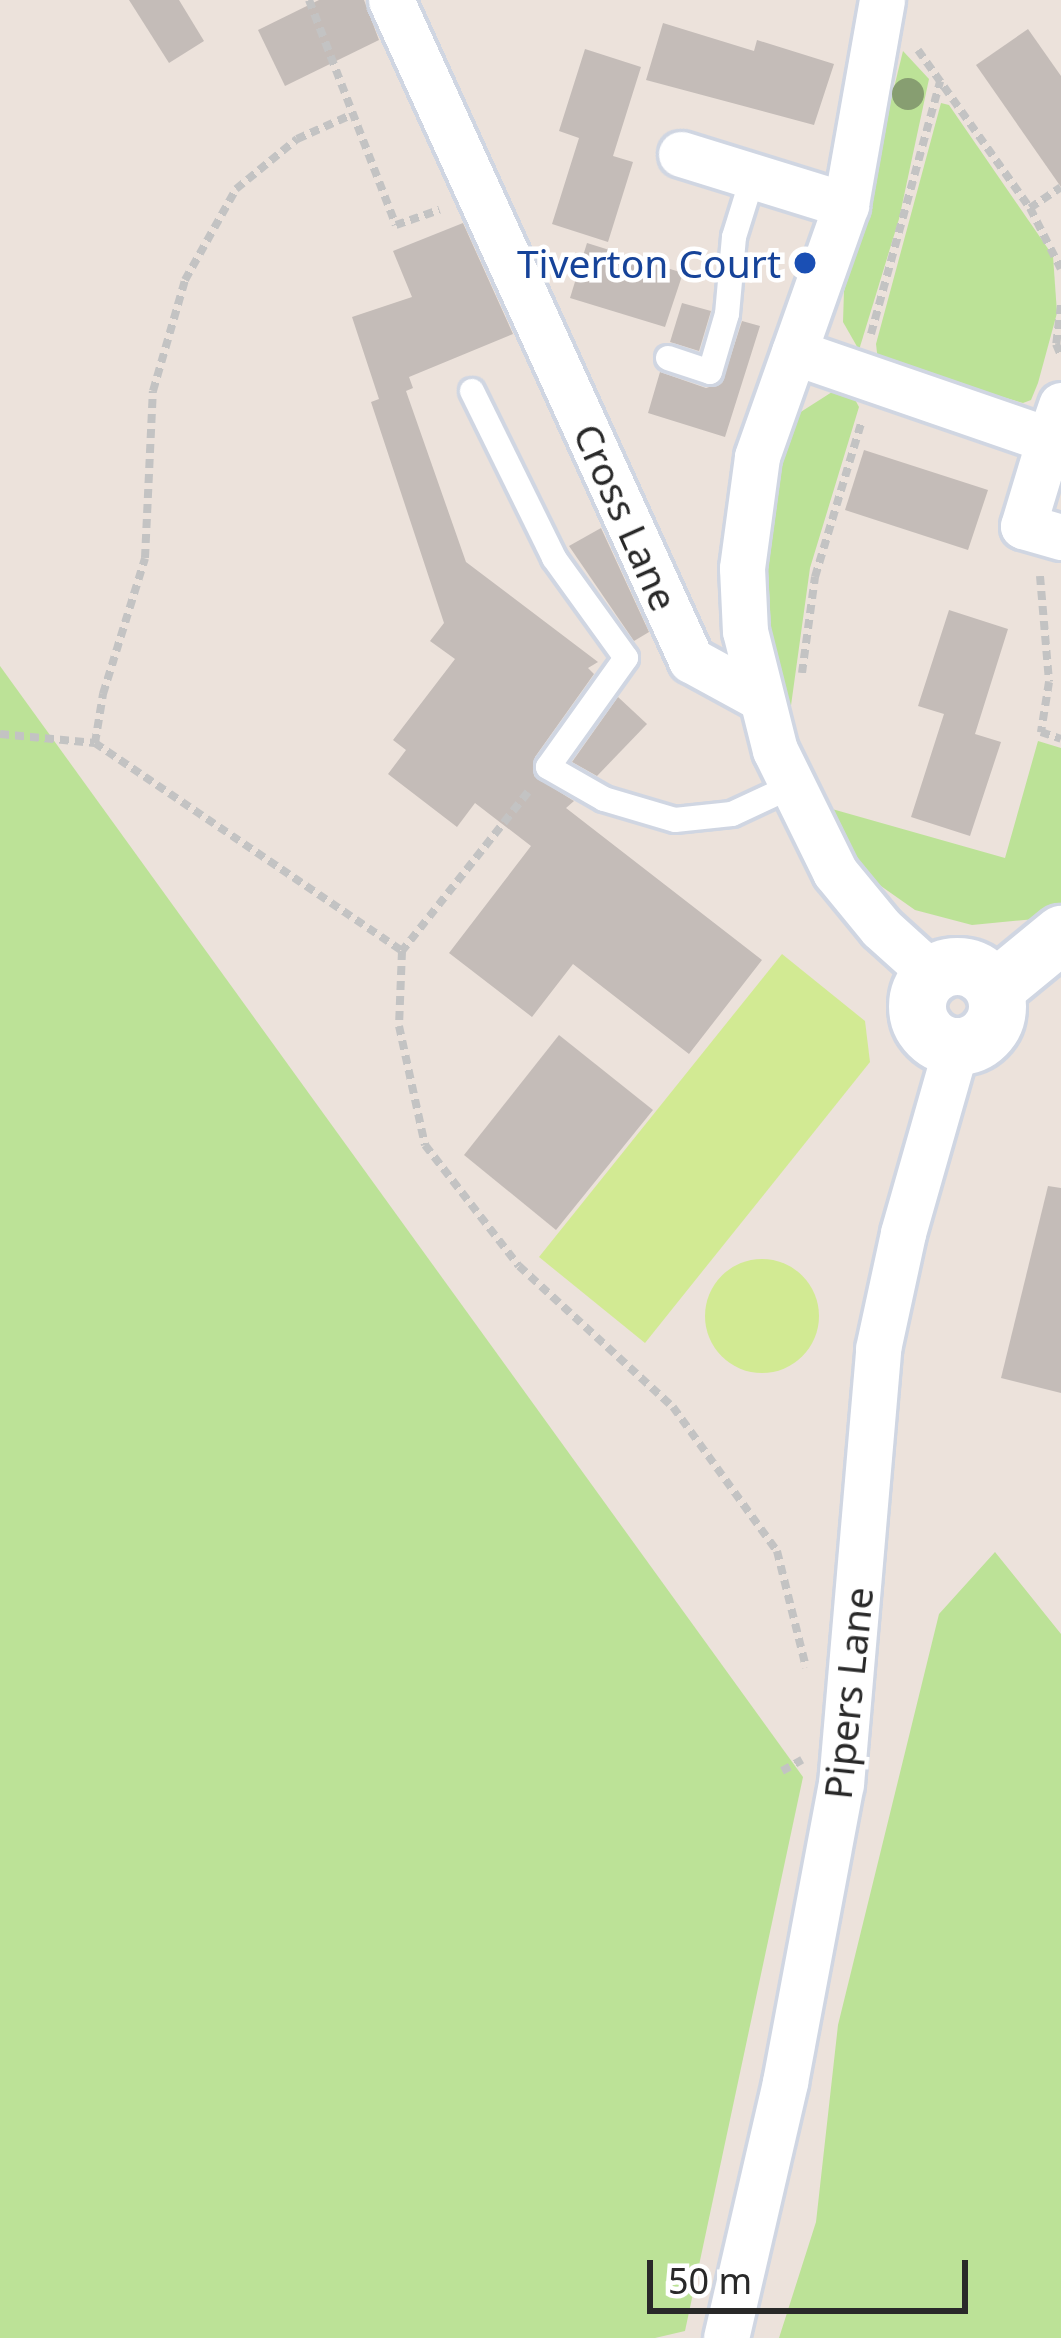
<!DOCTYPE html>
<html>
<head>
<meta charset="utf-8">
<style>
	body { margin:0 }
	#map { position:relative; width:1061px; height:2338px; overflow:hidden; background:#ece2db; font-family:"Noto Sans",sans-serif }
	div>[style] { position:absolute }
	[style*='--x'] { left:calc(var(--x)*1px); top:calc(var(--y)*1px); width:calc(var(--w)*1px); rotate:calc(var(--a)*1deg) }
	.green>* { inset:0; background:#bce297 }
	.pitch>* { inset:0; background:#d2ea93 }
	.round { border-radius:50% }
	.building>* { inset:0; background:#c4bcb8 }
	.path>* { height:8px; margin-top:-4px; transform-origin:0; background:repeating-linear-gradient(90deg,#c3c3c3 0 9px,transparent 0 15px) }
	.roads { filter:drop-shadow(3px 0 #d0d6e2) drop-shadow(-3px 0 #d0d6e2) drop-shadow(0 3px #d0d6e2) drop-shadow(0 -3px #d0d6e2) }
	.service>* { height:24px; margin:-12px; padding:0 12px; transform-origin:12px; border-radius:12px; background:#fff }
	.minor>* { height:45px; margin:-22.5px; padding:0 22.5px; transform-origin:22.5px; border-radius:22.5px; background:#fff }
	.tertiary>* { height:57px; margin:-28.5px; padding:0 28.5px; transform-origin:28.5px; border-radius:28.5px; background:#fff }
	.tertiary>.ring { margin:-28.5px; padding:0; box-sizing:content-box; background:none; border:57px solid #fff; border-radius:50% }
	.trees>* { width:32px; height:32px; margin:-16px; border-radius:50%; background:#879e71 }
	.dots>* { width:33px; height:33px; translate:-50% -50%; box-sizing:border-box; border:6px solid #fff; border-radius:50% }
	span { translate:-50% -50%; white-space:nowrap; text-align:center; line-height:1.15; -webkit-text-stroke:9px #fff; paint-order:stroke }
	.transit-label { font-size:39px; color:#164399 }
	.right { translate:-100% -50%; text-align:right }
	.street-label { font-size:39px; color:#292929 }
	.scale { position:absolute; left:647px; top:2260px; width:321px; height:54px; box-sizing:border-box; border:6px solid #292929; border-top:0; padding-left:15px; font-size:36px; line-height:42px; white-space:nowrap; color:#292929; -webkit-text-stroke:9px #fff; paint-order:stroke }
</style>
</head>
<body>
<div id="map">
	<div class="green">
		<div style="clip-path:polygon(903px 51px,929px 79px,899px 219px,859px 350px,843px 322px,844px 291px)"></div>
		<div style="clip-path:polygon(941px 103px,949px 105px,1053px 256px,1057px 313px,1038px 383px,1031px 400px,1023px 403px,878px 361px,876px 344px)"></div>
		<div style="clip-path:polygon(832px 392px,851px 392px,859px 407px,810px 568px,789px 720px,771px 672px,763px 595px,768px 504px,785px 435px,796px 415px)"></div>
		<div style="clip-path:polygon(0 666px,803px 1777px,685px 2331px,655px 2338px,0 2338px)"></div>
		<div style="clip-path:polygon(1038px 741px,1061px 748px,1061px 903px,1035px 919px,972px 925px,915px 910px,861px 872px,825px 807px,1005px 858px)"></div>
		<div style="clip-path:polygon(995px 1552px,1061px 1634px,1061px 2338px,779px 2338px,816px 2222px,838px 2025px,939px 1614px)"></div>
	</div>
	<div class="pitch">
		<div style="clip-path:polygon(782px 954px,865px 1021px,870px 1062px,645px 1343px,539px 1257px)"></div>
		<div class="round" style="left:705px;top:1259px;width:114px;height:114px"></div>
	</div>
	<div class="building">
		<div style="clip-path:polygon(129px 0,179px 0,204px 41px,169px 63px)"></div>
		<div style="clip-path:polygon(319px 0,364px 0,379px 40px,285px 86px,258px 30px)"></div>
		<div style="clip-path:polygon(663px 23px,754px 51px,757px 40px,834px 64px,814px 125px,646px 80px)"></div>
		<div style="clip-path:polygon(1028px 29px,1061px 76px,1061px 187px,976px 65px)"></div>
		<div style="clip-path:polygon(585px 49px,641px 67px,613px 156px,633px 162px,608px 242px,552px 224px,579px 138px,559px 131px)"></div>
		<div style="clip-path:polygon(463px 223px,513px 334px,409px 377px,413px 388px,406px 391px,466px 562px,598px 662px,588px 668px,594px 674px,535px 757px,534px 776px,574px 801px,566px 808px,762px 960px,689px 1054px,573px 964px,532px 1017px,449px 953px,531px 846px,475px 803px,457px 827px,388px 774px,406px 750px,393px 740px,455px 659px,430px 641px,444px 623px,371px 402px,379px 399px,352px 317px,412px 297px,393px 251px)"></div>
		<div style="clip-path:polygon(587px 243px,683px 273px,665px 327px,570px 298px)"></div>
		<div style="clip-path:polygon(682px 303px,711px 311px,699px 351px,670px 342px)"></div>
		<div style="clip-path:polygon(742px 321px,760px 326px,725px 437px,648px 413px,660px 372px,706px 388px,722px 383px)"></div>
		<div style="clip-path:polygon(864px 450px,988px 490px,968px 550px,845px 510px)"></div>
		<div style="clip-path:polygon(601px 528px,649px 632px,634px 641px,569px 546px)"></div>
		<div style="clip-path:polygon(949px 610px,1008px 629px,975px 734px,1001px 742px,970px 836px,911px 817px,944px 714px,918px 706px)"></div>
		<div style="clip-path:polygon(618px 697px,647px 724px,597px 776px,572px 762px)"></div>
		<div style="clip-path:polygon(559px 1035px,653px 1110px,556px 1230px,464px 1155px)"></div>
		<div style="clip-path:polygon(1048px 1186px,1061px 1188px,1061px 1393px,1001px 1378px)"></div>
	</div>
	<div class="path">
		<div style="--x:309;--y:0;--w:241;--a:68.9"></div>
		<div style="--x:396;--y:225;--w:46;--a:-19.2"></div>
		<div style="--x:918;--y:50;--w:194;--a:54.7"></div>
		<div style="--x:1030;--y:208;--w:68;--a:63.1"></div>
		<div style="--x:1030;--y:208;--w:37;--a:-34"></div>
		<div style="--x:1061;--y:305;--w:39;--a:97"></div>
		<div style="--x:1056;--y:344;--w:13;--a:67"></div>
		<div style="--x:871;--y:334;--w:262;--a:-74.7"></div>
		<div style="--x:1040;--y:576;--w:106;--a:85.1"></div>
		<div style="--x:1049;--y:682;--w:51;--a:99.1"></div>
		<div style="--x:1041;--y:732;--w:21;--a:19"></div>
		<div style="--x:802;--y:673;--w:97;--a:-82.3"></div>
		<div style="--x:815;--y:577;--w:164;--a:-73.3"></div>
		<div style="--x:0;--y:734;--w:95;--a:5.4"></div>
		<div style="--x:95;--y:743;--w:371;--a:34.1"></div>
		<div style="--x:95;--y:743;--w:50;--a:-80.7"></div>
		<div style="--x:103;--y:694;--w:142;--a:-72.8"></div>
		<div style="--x:145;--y:558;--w:167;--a:-87.3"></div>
		<div style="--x:153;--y:391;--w:116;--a:-73.9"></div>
		<div style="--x:185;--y:280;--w:104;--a:-60.7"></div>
		<div style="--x:236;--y:189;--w:79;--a:-39.3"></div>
		<div style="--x:297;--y:139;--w:59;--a:-24"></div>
		<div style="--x:528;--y:792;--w:203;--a:128.4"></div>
		<div style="--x:402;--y:951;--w:75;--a:92.3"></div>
		<div style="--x:399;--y:1026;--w:122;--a:77.7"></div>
		<div style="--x:425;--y:1145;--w:153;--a:52.2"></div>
		<div style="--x:519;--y:1266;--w:209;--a:42.5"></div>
		<div style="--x:673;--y:1407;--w:178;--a:54.2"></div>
		<div style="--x:777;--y:1551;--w:120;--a:76"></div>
		<div style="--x:782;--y:1771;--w:23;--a:-29"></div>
	</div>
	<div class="roads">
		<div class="service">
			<div style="--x:668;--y:358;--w:44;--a:18.4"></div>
			<div style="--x:710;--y:372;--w:60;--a:-73.7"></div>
			<div style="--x:727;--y:314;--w:77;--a:-84.8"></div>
			<div style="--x:734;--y:237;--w:64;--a:-72.7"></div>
			<div style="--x:472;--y:391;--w:186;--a:63.8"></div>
			<div style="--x:554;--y:558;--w:123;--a:54.2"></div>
			<div style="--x:626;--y:658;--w:134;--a:125.6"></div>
			<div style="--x:548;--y:767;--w:64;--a:29.7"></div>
			<div style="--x:604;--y:799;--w:74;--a:16.5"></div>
			<div style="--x:675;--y:820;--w:57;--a:-6"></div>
			<div style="--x:732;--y:814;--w:66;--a:-25"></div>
		</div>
		<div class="minor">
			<div style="--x:391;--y:0;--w:725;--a:65.56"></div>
			<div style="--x:691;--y:660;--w:75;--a:28.6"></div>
			<div style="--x:882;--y:0;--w:208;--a:100"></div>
			<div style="--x:846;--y:205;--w:267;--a:109.5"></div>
			<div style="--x:757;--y:457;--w:112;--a:97.7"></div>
			<div style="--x:742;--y:568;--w:63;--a:87.3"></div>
			<div style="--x:745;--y:631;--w:123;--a:75.9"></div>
			<div style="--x:775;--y:750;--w:136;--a:63.8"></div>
			<div style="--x:835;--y:872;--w:72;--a:50.6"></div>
			<div style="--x:881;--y:928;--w:70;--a:42.1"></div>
			<div style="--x:681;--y:154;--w:173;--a:17.2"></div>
			<div style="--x:794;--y:352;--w:270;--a:19"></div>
			<div style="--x:1049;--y:440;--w:37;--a:-71"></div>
			<div style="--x:1049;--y:440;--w:90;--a:106.8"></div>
			<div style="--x:1023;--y:526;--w:40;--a:16"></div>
			<div style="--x:726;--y:2338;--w:263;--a:-77"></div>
			<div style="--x:785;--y:2082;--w:303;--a:-79.4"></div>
			<div style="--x:841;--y:1784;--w:437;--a:-85.1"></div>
			<div style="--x:878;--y:1349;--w:119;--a:-77.8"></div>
			<div style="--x:903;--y:1233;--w:193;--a:-74.1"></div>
		</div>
		<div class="tertiary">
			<div class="ring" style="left:917px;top:966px;width:23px;height:23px"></div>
			<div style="--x:994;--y:989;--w:87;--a:-39.4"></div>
		</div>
	</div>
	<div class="trees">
		<div style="left:908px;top:94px"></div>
	</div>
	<div class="dots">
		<div style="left:805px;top:263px;background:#1a4fb4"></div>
	</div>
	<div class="transit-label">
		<span class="right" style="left:781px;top:263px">Tiverton Court</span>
	</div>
	<div class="street-label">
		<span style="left:626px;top:517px;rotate:66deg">Cross Lane</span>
		<span style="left:848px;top:1693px;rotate:-84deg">Pipers Lane</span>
	</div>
	<div class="scale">50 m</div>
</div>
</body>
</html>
